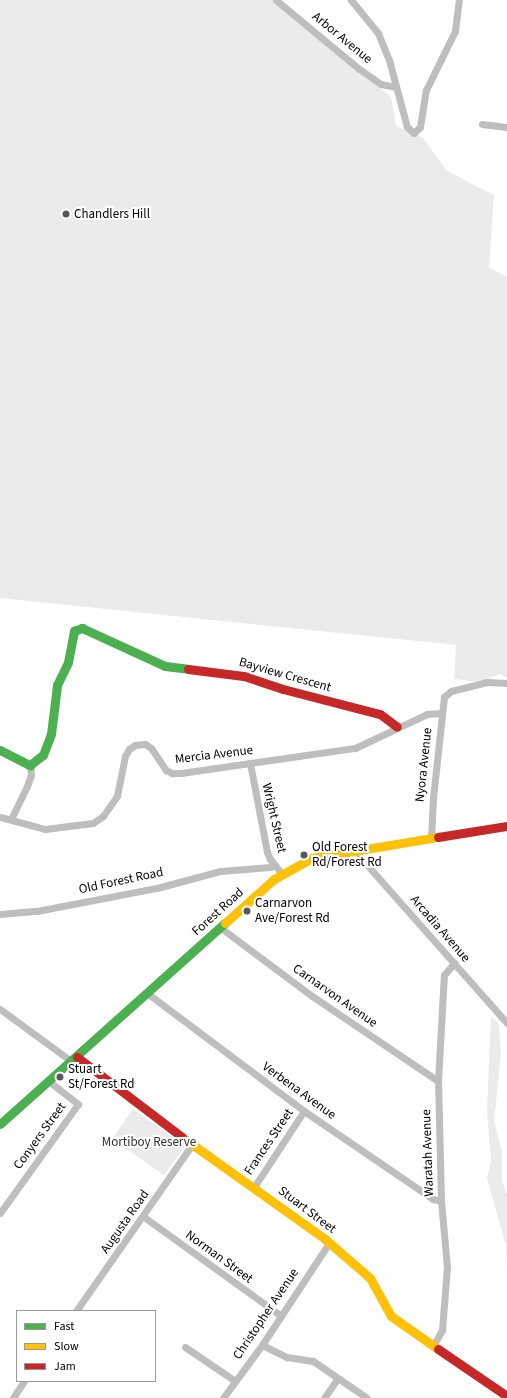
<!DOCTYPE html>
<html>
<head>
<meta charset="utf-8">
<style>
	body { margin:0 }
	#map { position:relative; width:507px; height:1398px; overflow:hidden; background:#fff; font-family:"Source Sans 3",sans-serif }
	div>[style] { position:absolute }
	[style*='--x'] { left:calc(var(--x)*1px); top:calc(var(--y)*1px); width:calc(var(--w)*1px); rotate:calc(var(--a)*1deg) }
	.green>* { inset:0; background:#ebebeb }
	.street>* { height:7px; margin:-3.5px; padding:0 3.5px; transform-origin:3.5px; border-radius:3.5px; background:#bebebe }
	.fast>* { height:9px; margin:-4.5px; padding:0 4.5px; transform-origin:4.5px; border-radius:4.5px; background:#4caf50 }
	.slow>* { height:9px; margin:-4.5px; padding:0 4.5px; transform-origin:4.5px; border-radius:4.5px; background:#ffc107 }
	.jam>* { height:9px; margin:-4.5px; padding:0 4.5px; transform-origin:4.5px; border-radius:4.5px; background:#c62828 }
	.dots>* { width:11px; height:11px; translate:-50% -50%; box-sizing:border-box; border:2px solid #fff; border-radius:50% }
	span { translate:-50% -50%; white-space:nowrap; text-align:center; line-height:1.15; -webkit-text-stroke:4px #fff; paint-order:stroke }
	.street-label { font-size:13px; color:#000 }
	.poi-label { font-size:13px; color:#000 }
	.left { translate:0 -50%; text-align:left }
	.park-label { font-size:13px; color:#313131 }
	.legend { position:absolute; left:16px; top:1310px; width:140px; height:72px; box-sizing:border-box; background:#fff; border:1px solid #999; margin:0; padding:5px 7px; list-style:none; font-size:12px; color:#000 }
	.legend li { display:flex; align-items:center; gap:8px; height:20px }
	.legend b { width:20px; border:1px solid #999 }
</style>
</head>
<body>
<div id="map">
	<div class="green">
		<div style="clip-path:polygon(0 0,275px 0,391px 97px,396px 126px,423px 138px,447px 171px,494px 195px,489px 267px,507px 277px,507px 678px,500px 674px,478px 682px,454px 679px,456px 645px,0 598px)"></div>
		<div style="clip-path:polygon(491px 1016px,499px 1024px,501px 1055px,494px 1121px,502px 1151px,502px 1181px,507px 1195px,507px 1273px,506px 1246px,487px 1178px,491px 1161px,487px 1111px)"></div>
		<div style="clip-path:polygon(133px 1109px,185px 1146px,164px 1175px,112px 1139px)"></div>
	</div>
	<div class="street">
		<div style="--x:276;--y:0;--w:107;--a:39.7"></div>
		<div style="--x:358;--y:68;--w:28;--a:35"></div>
		<div style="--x:381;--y:84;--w:15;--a:11"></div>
		<div style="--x:351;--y:0;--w:43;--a:50.7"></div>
		<div style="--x:378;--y:33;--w:29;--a:68"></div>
		<div style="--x:389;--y:60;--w:69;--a:75"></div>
		<div style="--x:407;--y:127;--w:9;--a:41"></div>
		<div style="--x:414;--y:133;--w:8;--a:-45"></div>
		<div style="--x:420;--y:127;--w:37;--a:-81"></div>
		<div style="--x:426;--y:90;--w:66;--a:-63.8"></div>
		<div style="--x:455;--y:31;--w:31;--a:-83"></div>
		<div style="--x:482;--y:124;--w:25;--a:7"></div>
		<div style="--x:250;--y:763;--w:91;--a:79.2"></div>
		<div style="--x:267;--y:852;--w:8;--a:67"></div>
		<div style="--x:270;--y:859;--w:19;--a:51"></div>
		<div style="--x:0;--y:817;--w:47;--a:14.9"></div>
		<div style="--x:45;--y:829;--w:48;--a:-7.1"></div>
		<div style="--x:93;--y:823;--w:12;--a:-35"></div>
		<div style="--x:103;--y:816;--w:24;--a:-55"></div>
		<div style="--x:117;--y:796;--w:41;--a:-78.7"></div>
		<div style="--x:125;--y:756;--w:8;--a:-60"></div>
		<div style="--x:129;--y:749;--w:7;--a:-34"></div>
		<div style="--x:135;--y:745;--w:10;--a:-6"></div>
		<div style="--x:145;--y:744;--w:7;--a:34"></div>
		<div style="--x:151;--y:748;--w:27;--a:56"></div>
		<div style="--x:166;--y:770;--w:7;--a:27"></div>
		<div style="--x:172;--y:773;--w:9;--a:0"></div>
		<div style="--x:181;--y:773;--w:176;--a:-8.2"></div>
		<div style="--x:355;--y:748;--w:80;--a:-25.3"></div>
		<div style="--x:427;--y:714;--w:14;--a:-4"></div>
		<div style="--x:11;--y:819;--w:37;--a:-64"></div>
		<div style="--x:27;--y:786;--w:12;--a:-70"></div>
		<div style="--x:31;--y:775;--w:10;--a:-96"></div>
		<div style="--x:431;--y:838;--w:40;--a:-87.1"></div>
		<div style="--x:433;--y:798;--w:102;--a:-83.8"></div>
		<div style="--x:444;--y:697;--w:9;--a:-41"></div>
		<div style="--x:451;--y:691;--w:36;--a:-14"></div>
		<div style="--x:486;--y:682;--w:21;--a:3"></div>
		<div style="--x:356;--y:849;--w:9;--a:63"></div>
		<div style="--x:360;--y:857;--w:222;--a:48.5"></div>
		<div style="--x:0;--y:914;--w:37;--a:-5"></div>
		<div style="--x:37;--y:911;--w:122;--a:-10.9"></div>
		<div style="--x:157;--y:888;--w:65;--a:-15.1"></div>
		<div style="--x:220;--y:871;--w:51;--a:-4.5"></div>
		<div style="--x:221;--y:928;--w:114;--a:36.8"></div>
		<div style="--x:312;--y:996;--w:152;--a:34"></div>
		<div style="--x:147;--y:993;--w:196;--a:36.9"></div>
		<div style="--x:304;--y:1111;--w:156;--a:34.3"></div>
		<div style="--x:433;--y:1199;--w:8;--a:14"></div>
		<div style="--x:0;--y:1009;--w:88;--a:36.2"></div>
		<div style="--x:254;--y:1187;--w:91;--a:-56.7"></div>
		<div style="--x:0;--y:1213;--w:134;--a:-54.4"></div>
		<div style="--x:78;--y:1104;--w:37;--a:-142"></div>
		<div style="--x:144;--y:1217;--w:168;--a:35.8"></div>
		<div style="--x:76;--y:1311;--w:203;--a:-55.1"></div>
		<div style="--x:434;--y:1344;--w:16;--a:-60"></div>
		<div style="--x:442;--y:1330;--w:63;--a:-85.5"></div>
		<div style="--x:447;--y:1267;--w:66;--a:-95.2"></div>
		<div style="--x:441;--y:1201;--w:120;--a:-91.4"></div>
		<div style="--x:438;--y:1081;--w:106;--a:-86.8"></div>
		<div style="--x:444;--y:975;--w:16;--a:-50"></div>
		<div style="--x:262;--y:1345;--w:28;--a:26"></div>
		<div style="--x:287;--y:1357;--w:26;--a:9"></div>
		<div style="--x:313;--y:1361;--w:65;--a:34.4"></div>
		<div style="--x:185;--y:1347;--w:60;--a:34.2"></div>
		<div style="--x:13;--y:1398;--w:20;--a:-57"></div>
		<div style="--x:223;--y:1398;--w:66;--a:-53.7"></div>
		<div style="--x:262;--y:1345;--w:122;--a:-56.7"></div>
		<div style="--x:324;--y:1398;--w:24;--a:-55"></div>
	</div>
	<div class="fast">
		<div style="--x:0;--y:750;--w:34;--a:27"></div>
		<div style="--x:30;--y:765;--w:16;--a:-38"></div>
		<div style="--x:43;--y:755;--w:22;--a:-69"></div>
		<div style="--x:51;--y:734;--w:49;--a:-83"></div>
		<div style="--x:57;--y:685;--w:25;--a:-64"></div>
		<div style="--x:68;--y:662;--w:32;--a:-79"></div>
		<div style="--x:74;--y:631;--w:9;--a:-21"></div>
		<div style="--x:82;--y:628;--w:91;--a:24.6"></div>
		<div style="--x:165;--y:666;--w:23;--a:7"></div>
		<div style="--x:0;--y:1124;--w:302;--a:-41.8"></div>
	</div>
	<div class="slow">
		<div style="--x:225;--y:923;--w:66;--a:-41.9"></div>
		<div style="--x:274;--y:879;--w:43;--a:-28.9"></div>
		<div style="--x:312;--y:858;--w:128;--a:-9.5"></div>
		<div style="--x:182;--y:1137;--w:176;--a:35.5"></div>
		<div style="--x:325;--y:1239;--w:60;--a:40.9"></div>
		<div style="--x:370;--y:1278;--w:43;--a:61.1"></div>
		<div style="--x:391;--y:1316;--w:57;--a:35.1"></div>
	</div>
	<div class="jam">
		<div style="--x:188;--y:669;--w:56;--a:7.1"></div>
		<div style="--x:244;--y:676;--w:41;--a:18.4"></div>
		<div style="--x:283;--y:689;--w:100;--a:14.5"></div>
		<div style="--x:380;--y:714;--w:21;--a:37"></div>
		<div style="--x:438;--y:837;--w:70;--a:-9.1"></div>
		<div style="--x:77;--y:1057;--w:132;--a:37.3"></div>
		<div style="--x:438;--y:1349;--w:83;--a:34.3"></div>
	</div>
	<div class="dots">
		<div style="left:66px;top:214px;background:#595959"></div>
		<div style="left:304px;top:855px;background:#595959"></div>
		<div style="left:247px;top:911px;background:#595959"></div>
		<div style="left:60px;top:1077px;background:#595959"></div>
	</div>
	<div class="street-label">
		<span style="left:342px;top:38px;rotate:39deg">Arbor Avenue</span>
		<span style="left:285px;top:675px;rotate:16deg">Bayview Crescent</span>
		<span style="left:214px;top:755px;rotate:-7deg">Mercia Avenue</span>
		<span style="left:424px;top:765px;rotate:-84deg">Nyora Avenue</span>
		<span style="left:274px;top:818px;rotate:77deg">Wright Street</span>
		<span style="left:121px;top:881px;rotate:-12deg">Old Forest Road</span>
		<span style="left:218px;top:912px;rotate:-42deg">Forest Road</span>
		<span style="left:440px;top:929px;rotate:49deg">Arcadia Avenue</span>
		<span style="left:335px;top:996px;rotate:35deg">Carnarvon Avenue</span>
		<span style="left:299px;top:1091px;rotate:36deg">Verbena Avenue</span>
		<span style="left:40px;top:1136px;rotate:-54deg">Conyers Street</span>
		<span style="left:269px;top:1142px;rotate:-56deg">Frances Street</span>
		<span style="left:428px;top:1153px;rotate:-92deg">Waratah Avenue</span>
		<span style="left:307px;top:1210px;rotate:37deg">Stuart Street</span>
		<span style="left:125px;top:1222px;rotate:-55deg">Augusta Road</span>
		<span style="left:219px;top:1257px;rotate:36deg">Norman Street</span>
		<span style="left:266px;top:1314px;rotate:-56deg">Christopher Avenue</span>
	</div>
	<div class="poi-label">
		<span class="left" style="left:74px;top:214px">Chandlers Hill</span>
		<span class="left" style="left:312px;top:855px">Old Forest<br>Rd/Forest Rd</span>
		<span class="left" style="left:255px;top:911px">Carnarvon<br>Ave/Forest Rd</span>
		<span class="left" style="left:68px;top:1077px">Stuart<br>St/Forest Rd</span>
	</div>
	<div class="park-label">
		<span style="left:149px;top:1142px">Mortiboy Reserve</span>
	</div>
	<ul class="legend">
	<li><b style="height:5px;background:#4caf50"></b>Fast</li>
	<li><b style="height:5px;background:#ffc107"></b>Slow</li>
	<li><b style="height:5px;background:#c62828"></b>Jam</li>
	</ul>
</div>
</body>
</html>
